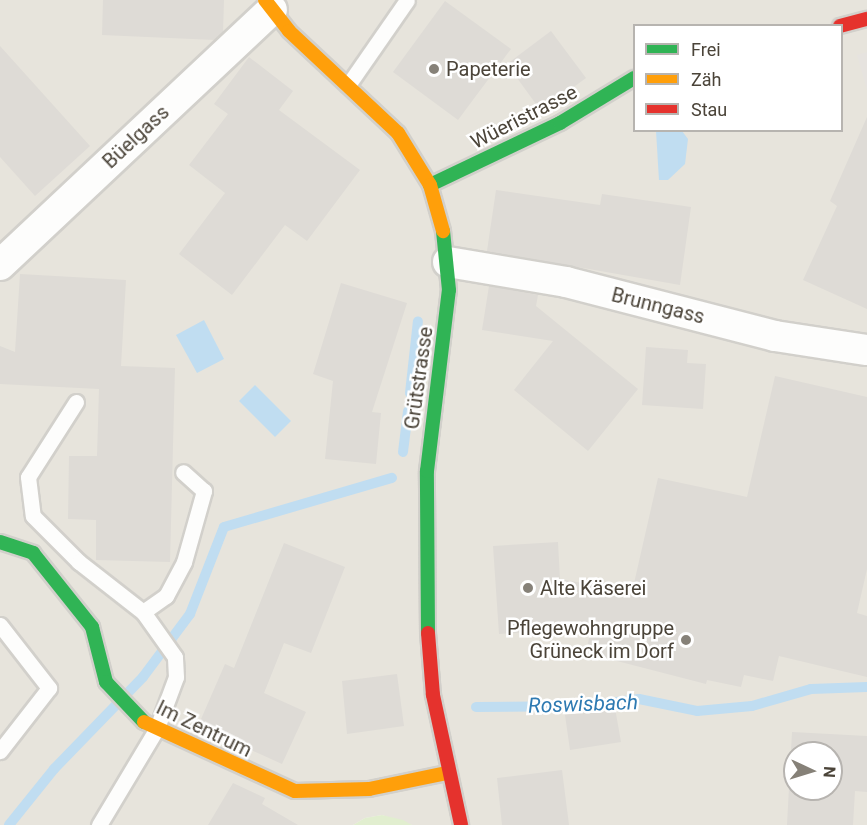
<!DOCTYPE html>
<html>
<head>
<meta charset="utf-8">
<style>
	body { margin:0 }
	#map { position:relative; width:867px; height:825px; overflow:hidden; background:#f4f2ee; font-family:Roboto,sans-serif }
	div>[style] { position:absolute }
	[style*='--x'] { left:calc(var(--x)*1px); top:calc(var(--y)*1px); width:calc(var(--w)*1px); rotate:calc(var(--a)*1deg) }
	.residential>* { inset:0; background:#e7e4dc }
	.green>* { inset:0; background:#e1eecf }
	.parking>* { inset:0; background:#e6e3df }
	.water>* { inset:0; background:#c0ddf1 }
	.stream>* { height:10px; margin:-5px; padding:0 5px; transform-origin:5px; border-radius:5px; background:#c0ddf1 }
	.building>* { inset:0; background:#dedbd6 }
	.roads { filter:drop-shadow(2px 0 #d2d0cb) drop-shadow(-2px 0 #d2d0cb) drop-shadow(0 2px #d2d0cb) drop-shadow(0 -2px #d2d0cb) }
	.lane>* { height:15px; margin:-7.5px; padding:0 7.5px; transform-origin:7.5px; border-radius:7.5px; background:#fdfdfc }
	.street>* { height:30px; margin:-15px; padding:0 15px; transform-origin:15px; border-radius:15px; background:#fdfdfc }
	.fast>* { height:14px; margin:-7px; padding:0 7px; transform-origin:7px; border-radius:7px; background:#30b455 }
	.slow>* { height:14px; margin:-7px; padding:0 7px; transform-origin:7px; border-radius:7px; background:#ff9f0a }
	.jam>* { height:14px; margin:-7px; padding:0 7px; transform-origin:7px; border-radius:7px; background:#e5322d }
	.dots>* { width:16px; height:16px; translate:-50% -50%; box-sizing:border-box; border:3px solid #fff; border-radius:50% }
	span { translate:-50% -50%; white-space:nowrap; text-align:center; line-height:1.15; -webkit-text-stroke:5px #fff; paint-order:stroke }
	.poi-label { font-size:20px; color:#4b4439 }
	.left { translate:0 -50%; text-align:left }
	.right { translate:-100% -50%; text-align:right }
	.street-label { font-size:20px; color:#4b4439 }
	.water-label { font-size:21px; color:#2e7ab2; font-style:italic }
	.legend { position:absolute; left:633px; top:24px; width:210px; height:108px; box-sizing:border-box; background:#fff; border:2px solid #b7b4b0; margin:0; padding:8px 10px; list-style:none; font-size:18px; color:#4b4439 }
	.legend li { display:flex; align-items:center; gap:12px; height:30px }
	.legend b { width:30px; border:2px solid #b7b4b0 }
	.north { position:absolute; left:783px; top:741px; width:60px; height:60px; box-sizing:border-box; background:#fff; border:2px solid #b7b4b0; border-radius:50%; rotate:94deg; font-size:16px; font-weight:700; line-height:24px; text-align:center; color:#4b4439 }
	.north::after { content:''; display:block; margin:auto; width:21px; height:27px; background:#868178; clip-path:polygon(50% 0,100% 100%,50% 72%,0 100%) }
</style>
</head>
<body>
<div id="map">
	<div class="residential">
		<div style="clip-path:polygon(evenodd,0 0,867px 0,867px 825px,412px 825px,382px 815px,365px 818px,353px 825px,0 825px,0 0,634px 26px,842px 26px,842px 130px,634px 130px,634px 26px,0 0,795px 753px,831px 753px,831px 789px,795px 789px,795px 753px)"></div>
	</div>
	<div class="green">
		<div style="clip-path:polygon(382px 815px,403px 820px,412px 825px,353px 825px,365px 818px)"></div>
	</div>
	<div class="parking">
		<div style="clip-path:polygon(867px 52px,867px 90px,857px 55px)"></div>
	</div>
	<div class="water">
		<div style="clip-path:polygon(656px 131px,682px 131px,688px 139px,685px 164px,668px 180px,659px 180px)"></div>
		<div style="clip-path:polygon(204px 320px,224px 359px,197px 373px,176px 335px)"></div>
		<div style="clip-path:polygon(255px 385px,291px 421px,275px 437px,239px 401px)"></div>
	</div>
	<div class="stream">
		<div style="--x:410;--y:393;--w:72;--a:-83.7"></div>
		<div style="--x:403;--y:452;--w:41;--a:-83"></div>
		<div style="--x:476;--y:707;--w:112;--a:-0.5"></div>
		<div style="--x:588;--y:706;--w:51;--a:-7.8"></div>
		<div style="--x:639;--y:699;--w:59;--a:11.7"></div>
		<div style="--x:697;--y:711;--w:55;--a:-5.2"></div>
		<div style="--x:752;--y:706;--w:61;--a:-16.1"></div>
		<div style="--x:811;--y:689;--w:56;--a:-2"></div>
		<div style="--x:9;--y:825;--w:72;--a:-51.2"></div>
		<div style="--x:54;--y:769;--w:128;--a:-45.9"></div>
		<div style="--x:143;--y:677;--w:79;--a:-53.3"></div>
		<div style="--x:190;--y:614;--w:93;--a:-68.7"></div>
		<div style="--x:224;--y:527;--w:175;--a:-16.3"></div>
	</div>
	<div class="building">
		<div style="clip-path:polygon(103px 0,224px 0,223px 33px,215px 40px,102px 35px)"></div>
		<div style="clip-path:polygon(445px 1px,511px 49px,458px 120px,393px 72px)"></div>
		<div style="clip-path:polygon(551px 31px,586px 78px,541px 111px,507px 64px)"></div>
		<div style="clip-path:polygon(0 46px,90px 146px,35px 196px,0 157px)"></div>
		<div style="clip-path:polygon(249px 57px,293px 91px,279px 110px,360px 170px,307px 241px,285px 225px,232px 295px,179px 254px,225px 193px,189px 165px,228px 114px,214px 104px)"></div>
		<div style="clip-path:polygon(867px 117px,867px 309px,803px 280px,837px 206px,830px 201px)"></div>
		<div style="clip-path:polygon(496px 190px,600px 205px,602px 194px,691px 207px,680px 285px,487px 251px)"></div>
		<div style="clip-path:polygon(20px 274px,126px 280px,121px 366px,175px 368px,170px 562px,96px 560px,96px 520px,68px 519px,69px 456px,97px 456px,99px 389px,0 384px,0 346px,15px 352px)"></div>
		<div style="clip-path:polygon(341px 283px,407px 303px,372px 412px,381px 413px,376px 464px,325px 459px,333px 381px,313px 374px)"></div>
		<div style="clip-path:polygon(489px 286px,538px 295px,536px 306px,638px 389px,588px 451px,514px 390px,553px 341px,482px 330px)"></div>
		<div style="clip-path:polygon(646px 347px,688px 350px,687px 363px,706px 364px,703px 409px,642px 405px)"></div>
		<div style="clip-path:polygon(775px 376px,867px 397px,867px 569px,857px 613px,867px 616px,867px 677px,779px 656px,773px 681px,744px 675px,741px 687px,707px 680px,706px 684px,586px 653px,591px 628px,499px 634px,493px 546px,558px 542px,560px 579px,632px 592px,658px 478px,747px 497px)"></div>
		<div style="clip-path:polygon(284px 543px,345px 567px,311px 653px,284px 643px,264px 693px,306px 712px,282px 764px,198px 726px,225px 664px,234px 668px)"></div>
		<div style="clip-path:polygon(397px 674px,404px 726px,347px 734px,342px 681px)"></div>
		<div style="clip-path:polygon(615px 708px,621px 742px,570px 750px,565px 715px)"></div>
		<div style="clip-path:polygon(evenodd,792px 732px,867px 736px,867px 792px,855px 791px,853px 825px,787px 825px,792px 732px,795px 753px,831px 753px,831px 789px,795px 789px,795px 753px)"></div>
		<div style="clip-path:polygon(562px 770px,569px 825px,502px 825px,497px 778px)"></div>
		<div style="clip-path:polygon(233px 783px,265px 798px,262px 804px,298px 825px,208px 825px)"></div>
	</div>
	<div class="roads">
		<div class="lane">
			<div style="--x:348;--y:85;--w:103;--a:-55.2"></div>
			<div style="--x:76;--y:402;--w:89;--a:122.6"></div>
			<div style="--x:28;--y:477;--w:39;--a:83"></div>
			<div style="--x:33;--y:516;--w:65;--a:45"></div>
			<div style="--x:79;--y:562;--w:81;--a:38"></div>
			<div style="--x:0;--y:625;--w:80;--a:52.1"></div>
			<div style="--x:49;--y:688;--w:80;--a:127.9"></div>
			<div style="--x:99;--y:825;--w:113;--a:-59.1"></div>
			<div style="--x:157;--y:728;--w:54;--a:-69.6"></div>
			<div style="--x:176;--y:677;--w:20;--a:-93"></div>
			<div style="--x:175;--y:657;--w:55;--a:-125.4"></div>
			<div style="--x:143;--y:612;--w:28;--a:-35"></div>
			<div style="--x:166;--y:596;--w:38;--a:-62"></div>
			<div style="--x:184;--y:562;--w:74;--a:-74.3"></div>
			<div style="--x:204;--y:491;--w:28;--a:-138"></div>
		</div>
		<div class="street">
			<div style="--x:448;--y:262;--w:120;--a:9.6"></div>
			<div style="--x:566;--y:282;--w:216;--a:14.5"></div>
			<div style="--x:775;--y:336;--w:93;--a:8.7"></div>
			<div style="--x:0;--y:265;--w:373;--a:-43.2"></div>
		</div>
		<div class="fast">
			<div style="--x:430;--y:185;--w:144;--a:-25.5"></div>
			<div style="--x:560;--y:123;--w:87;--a:-31.3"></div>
			<div style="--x:0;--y:542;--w:35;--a:18"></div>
			<div style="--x:33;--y:553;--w:95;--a:51.4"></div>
			<div style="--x:92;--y:627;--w:57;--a:75.7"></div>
			<div style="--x:106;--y:682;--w:55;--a:46.5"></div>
			<div style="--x:428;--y:633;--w:162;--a:-90.4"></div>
			<div style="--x:427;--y:471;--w:182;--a:-83.1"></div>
			<div style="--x:449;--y:290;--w:59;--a:-95.8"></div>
		</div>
		<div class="slow">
			<div style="--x:265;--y:0;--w:39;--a:52"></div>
			<div style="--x:289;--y:31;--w:149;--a:43.1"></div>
			<div style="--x:398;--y:133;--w:61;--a:58.4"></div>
			<div style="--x:430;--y:185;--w:48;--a:74.2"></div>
			<div style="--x:144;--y:722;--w:166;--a:24.6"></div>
			<div style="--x:295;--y:791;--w:74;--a:-1.5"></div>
			<div style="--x:369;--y:789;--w:80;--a:-11.6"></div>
		</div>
		<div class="jam">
			<div style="--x:840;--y:26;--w:28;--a:-15"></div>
			<div style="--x:428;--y:633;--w:62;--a:85.4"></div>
			<div style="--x:433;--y:695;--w:133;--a:77.8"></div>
		</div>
	</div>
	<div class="dots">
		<div style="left:434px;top:69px;background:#868178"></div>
		<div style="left:528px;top:588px;background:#868178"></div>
		<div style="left:686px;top:640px;background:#868178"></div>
	</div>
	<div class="poi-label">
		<span class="left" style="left:446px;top:69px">Papeterie</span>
		<span class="left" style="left:540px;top:588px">Alte Käserei</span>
		<span class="right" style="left:674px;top:640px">Pflegewohngruppe<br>Grüneck im Dorf</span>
	</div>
	<div class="street-label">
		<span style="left:524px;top:117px;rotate:-27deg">Wüeristrasse</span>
		<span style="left:136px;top:137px;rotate:-43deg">Büelgass</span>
		<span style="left:658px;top:306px;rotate:14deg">Brunngass</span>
		<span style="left:419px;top:378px;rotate:-82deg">Grütstrasse</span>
		<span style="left:204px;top:729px;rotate:26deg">Im Zentrum</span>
	</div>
	<div class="water-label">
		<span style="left:583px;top:704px;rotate:-2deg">Roswisbach</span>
	</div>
	<ul class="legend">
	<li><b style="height:8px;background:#30b455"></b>Frei</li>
	<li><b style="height:8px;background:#ff9f0a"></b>Zäh</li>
	<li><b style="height:8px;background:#e5322d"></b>Stau</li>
	</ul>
	<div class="north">N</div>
</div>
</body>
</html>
